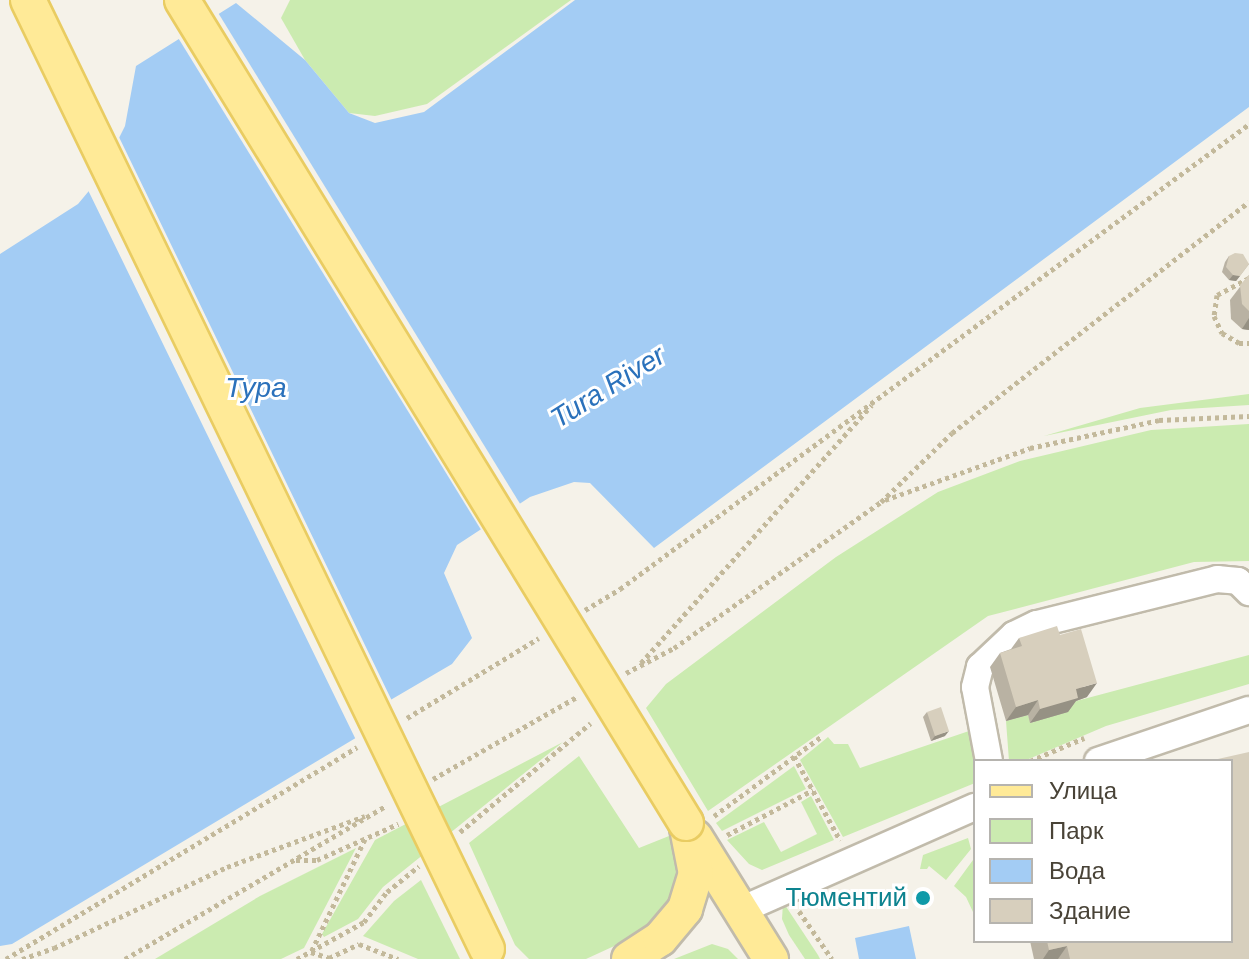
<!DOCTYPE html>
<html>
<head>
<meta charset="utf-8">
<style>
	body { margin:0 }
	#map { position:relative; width:1249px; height:959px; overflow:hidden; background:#f5f2e9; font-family:Arial,sans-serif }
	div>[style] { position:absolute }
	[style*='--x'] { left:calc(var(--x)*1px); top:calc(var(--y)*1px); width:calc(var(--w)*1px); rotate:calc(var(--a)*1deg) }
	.green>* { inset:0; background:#cbebb0 }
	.water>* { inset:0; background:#a3ccf4 }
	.pier>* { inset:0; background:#f5f2e9 }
	.path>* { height:5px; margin-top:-2.5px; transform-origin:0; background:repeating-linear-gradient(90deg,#c3b99b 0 4px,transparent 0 8px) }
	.roads { filter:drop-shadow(2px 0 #c1bbab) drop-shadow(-2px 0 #c1bbab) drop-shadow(0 2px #c1bbab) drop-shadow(0 -2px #c1bbab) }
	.minor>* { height:26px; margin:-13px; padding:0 13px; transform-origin:13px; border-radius:13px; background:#fff }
	.major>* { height:34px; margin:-17px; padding:0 17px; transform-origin:17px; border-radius:17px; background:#ffea97 }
	.bridges { filter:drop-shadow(2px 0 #e9cc62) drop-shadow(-2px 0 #e9cc62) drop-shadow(0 2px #e9cc62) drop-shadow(0 -2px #e9cc62) }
	.major-bridge>* { height:34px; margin:-17px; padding:0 17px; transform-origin:17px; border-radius:17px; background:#ffea97 }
	.wall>* { inset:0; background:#b9b2a3 }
	.shaded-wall>* { inset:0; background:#969184 }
	.building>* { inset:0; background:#d7cfbd }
	.dots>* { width:22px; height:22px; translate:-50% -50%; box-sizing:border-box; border:4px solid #fff; border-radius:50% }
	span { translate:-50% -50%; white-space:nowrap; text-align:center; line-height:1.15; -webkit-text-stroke:6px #fff; paint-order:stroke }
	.culture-label { font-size:26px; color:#0d838f }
	.right { translate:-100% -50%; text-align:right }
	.water-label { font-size:28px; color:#2a71bb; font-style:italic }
	.legend { position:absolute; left:973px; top:759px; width:260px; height:184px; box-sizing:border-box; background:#fff; border:2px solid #b6b4af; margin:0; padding:10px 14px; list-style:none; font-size:24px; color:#494337 }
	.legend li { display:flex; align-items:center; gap:16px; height:40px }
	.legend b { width:40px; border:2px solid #b6b4af }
</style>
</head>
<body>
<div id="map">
	<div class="green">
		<div style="clip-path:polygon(290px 0,571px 0,427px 104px,375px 116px,349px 113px,305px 60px,281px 18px)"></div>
		<div style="clip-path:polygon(1249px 394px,1249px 405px,1171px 410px,1044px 436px,1140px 408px)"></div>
		<div style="clip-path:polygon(1249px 424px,1249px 561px,1194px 562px,988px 616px,708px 811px,646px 708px,666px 684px,836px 557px,938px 492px,1020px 461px,1151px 430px)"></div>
		<div style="clip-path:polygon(1249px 655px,1249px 684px,1106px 726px,1024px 761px,1009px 761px,1006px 721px,1028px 715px,1031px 723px,1065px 704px)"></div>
		<div style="clip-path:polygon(969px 731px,977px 761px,975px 783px,843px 837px,800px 760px,828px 737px,834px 744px,848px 744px,860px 768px)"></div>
		<div style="clip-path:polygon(563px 742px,383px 887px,358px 919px,324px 937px,322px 934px,375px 840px)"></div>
		<div style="clip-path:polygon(579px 756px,639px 848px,669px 836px,678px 866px,676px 889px,671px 903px,645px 930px,623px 942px,586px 959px,529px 959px,515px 945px,469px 843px)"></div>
		<div style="clip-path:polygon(794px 766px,806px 789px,722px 831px,716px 823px)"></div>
		<div style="clip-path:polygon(811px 796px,834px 840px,762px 870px,749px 864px,727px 840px,764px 822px,781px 852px,817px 834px,801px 802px)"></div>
		<div style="clip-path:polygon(968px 838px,971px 849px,946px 880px,929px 866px,927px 869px,920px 869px,923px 855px)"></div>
		<div style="clip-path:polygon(356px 848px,304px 948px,281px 959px,155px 959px,260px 896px)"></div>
		<div style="clip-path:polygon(973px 860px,975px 911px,973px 912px,966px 897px,954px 886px)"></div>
		<div style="clip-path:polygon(421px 880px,460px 959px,418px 959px,363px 936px,394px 901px)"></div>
		<div style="clip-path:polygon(783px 902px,818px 955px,820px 959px,805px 959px,789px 935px,782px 919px)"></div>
		<div style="clip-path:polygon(712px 944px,728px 949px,738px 959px,674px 959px)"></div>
	</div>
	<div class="water">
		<div style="clip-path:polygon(575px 0,1249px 0,1249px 107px,654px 548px,590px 483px,574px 482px,530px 497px,457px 545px,444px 573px,472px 638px,452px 664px,370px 712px,369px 730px,12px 944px,0 946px,0 254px,78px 204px,98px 180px,125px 126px,136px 66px,236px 3px,305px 60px,349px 113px,375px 123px,424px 112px)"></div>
		<div style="clip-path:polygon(909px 926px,916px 959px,859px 959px,855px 938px)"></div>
	</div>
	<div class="pier">
		<div style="clip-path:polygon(217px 11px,522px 507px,483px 533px,177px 36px)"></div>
		<div style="clip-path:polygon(118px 135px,393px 703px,373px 715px,371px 734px,357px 742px,87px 188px)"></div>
	</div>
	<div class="path">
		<div style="--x:1249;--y:278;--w:36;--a:152"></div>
		<div style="--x:1217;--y:295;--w:21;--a:98"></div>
		<div style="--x:1214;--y:316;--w:19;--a:65"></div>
		<div style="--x:1222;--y:333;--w:20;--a:30"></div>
		<div style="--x:1239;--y:343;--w:10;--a:0"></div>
		<div style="--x:885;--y:500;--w:154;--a:-19.7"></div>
		<div style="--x:1030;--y:448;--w:132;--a:-12.2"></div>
		<div style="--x:1159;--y:420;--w:90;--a:-2.5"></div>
		<div style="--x:585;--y:610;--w:41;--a:-31"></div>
		<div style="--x:620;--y:589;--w:782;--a:-36.47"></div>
		<div style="--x:641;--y:663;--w:346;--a:-48.2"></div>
		<div style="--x:626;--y:673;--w:54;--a:-27.5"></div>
		<div style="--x:674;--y:648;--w:253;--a:-35.2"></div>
		<div style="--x:881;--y:502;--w:99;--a:-44.2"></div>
		<div style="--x:952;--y:433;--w:376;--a:-37.9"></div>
		<div style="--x:407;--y:718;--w:154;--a:-31.2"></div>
		<div style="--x:794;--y:756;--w:96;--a:61.3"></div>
		<div style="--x:1030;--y:761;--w:59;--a:-23.1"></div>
		<div style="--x:433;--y:779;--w:166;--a:-29.7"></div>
		<div style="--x:714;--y:816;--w:134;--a:-36.5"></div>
		<div style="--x:460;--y:832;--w:170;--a:-39.8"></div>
		<div style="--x:727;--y:835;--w:97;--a:-27.6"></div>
		<div style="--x:365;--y:839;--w:125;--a:115.5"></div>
		<div style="--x:311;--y:952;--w:19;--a:18"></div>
		<div style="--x:329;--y:958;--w:33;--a:-25"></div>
		<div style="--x:359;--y:944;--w:42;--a:21"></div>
		<div style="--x:296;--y:860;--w:21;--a:0"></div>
		<div style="--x:317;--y:860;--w:89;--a:-24"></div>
		<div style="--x:799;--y:911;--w:58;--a:55.5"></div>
		<div style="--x:6;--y:959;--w:410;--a:-31.1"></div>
		<div style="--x:22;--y:959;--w:34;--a:-19"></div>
		<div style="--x:54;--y:948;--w:191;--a:-25.1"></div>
		<div style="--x:227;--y:867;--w:147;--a:-20.3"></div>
		<div style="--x:125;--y:959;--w:303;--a:-30.4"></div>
		<div style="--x:297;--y:959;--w:77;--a:-28.9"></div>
		<div style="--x:364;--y:922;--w:38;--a:-53"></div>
		<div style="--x:387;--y:892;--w:41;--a:-39.1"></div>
	</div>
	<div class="roads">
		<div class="minor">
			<div style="--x:989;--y:761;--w:75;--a:-100.7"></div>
			<div style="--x:975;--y:687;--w:21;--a:-76"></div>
			<div style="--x:980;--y:667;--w:47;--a:-43.3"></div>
			<div style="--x:1014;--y:635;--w:25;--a:-26"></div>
			<div style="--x:1037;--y:624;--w:186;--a:-14"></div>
			<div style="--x:1217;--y:579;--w:21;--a:5"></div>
			<div style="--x:1238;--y:581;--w:16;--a:45"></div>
			<div style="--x:1098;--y:761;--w:159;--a:-18.7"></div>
			<div style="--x:741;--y:910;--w:256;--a:-23.8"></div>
		</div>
		<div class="major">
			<div style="--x:695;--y:837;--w:144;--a:58.1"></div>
			<div style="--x:629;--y:959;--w:37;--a:-33"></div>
			<div style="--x:660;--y:939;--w:39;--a:-50"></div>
			<div style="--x:685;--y:909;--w:37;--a:-73"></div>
			<div style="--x:696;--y:874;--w:52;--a:-101.1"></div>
		</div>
	</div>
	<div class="bridges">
		<div class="major-bridge">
			<div style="--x:28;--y:0;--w:1054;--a:64.19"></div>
			<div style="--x:182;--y:0;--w:965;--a:58.52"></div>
		</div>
	</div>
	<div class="wall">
		<div style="clip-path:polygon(1229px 256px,1249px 264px,1236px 281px,1229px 280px,1222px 272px,1225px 262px)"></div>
		<div style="clip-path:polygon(1249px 275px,1249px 330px,1242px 329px,1231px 319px,1230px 300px)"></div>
		<div style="clip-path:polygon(1060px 635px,1087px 697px,1076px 701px,1068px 712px,1030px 723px,1028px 715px,1006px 721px,990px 667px,1000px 653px,1011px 649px,1019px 638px)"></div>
		<div style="clip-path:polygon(927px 712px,945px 736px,931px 741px,923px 717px)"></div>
		<div style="clip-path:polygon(1030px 941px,1231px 941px,1249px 959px,1034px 959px)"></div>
	</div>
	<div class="shaded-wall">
		<div style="clip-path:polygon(1233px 275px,1240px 276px,1236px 281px,1229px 280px)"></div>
		<div style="clip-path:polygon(1249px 318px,1249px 330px,1242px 329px)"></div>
		<div style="clip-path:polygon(1097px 683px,1087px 697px,1076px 701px,1068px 712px,1030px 723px,1040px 709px,1076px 689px)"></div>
		<div style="clip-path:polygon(1038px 700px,1028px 715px,1006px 721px,1016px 707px)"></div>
		<div style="clip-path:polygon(949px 731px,945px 736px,931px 741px,935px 736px)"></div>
		<div style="clip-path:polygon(1067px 946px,1058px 959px,1043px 959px,1049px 950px)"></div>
	</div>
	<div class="building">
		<div style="clip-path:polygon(1235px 253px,1243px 254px,1249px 264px,1240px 276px,1233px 275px,1226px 267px,1229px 256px)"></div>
		<div style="clip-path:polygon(1249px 275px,1249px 311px,1242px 304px,1240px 285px)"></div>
		<div style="clip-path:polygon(1057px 626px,1060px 635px,1081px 629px,1097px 683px,1076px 689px,1078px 698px,1040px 709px,1038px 700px,1016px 707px,1000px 653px,1022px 646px,1019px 638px)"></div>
		<div style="clip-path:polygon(941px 707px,949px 731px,935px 736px,927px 712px)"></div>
		<div style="clip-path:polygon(1249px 752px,1249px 959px,1070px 959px,1067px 946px,1049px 950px,1047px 941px,1231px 941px,1231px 761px,1209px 761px)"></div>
	</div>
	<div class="dots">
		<div style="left:923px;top:898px;background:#0f9aa8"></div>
	</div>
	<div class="culture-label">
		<span class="right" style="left:907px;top:898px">Тюментий</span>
	</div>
	<div class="water-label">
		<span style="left:608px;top:387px;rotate:-32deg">Tura River</span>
		<span style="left:256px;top:388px">Тура</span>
	</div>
	<ul class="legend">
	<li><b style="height:10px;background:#ffea97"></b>Улица</li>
	<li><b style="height:22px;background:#cbebb0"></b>Парк</li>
	<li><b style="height:22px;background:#a3ccf4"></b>Вода</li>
	<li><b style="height:22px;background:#d7cfbd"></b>Здание</li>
	</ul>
</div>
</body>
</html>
